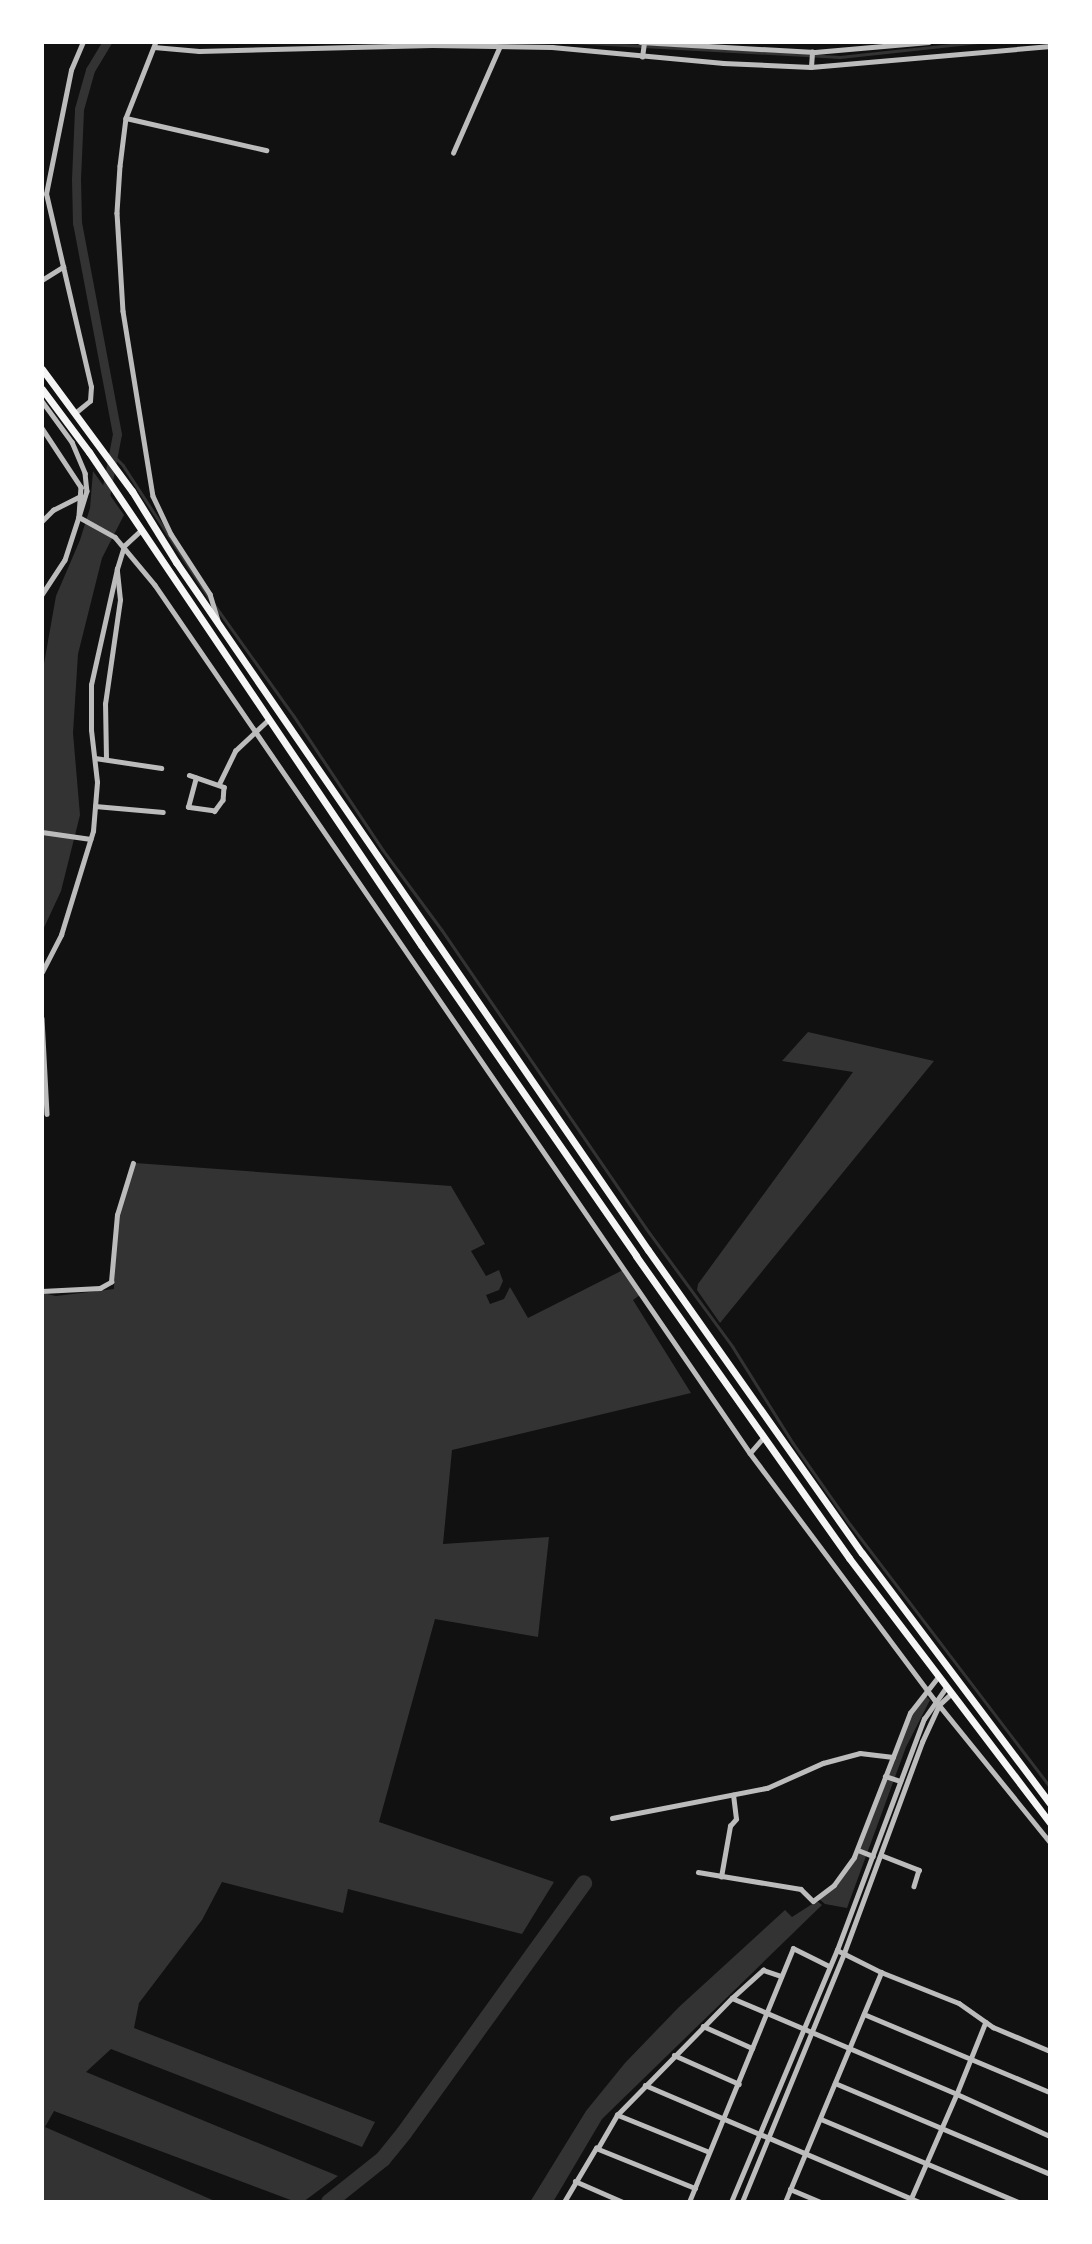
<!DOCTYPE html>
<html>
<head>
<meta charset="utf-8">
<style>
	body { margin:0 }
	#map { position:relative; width:1092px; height:2244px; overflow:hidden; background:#111; font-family:"Source Sans 3",sans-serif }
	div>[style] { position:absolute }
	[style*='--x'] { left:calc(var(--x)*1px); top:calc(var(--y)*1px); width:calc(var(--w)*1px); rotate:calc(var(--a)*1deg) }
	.water>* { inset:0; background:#333 }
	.stream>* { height:2.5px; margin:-1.25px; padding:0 1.25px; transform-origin:1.25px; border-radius:1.25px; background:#333 }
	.canal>* { height:9px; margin:-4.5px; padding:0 4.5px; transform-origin:4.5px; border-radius:4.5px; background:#333 }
	.river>* { height:16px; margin:-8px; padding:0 8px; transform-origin:8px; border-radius:8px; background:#333 }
	.minor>* { height:4.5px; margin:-2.25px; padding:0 2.25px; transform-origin:2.25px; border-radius:2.25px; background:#bcbcbc }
	.trunk>* { height:7px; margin:-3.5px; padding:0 3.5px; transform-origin:3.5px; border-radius:3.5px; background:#f5f5f5 }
	span { translate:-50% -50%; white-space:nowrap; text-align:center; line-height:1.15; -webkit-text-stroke:5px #fff; paint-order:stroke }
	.frame { position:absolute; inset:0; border:44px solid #fff; pointer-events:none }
</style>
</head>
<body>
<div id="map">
	<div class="water">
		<div style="clip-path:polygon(93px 471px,124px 515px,102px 558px,78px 654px,73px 733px,80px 815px,61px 891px,42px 932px,42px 675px,56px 596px,80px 540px,90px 508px)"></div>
		<div style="clip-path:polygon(808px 1032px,934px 1061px,720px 1323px,697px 1290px,698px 1284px,853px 1072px,782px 1061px)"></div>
		<div style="clip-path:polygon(135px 1163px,451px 1186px,485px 1244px,471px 1251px,486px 1276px,499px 1270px,503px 1281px,499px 1290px,486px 1295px,490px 1304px,504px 1299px,510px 1287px,528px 1318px,623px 1270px,640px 1295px,633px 1300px,691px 1393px,452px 1450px,443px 1544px,549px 1537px,538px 1637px,435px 1619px,379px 1822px,554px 1882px,522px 1934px,348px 1889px,343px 1913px,222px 1882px,202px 1920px,139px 2003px,134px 2028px,375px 2122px,362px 2147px,111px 2049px,86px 2072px,338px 2176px,303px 2202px,296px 2202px,54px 2111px,45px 2127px,217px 2202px,42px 2202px,42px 1293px,56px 1296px,114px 1289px,115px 1245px,121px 1205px)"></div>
		<div style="clip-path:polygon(926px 1696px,930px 1700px,906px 1747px,847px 1908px,825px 1904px,819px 1899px,839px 1883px,859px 1853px,908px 1721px,918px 1703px)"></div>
		<div style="clip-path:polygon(817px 1901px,822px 1905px,602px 2119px,553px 2202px,530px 2202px,586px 2111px,625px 2063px,679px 2007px,785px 1910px,792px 1917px)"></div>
	</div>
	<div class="stream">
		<div style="--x:572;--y:42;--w:268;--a:3.2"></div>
		<div style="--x:840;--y:57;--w:139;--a:-6.2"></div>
		<div style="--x:113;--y:455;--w:14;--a:45"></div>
		<div style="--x:123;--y:465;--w:160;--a:57"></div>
		<div style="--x:214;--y:604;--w:138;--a:54.5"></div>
		<div style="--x:294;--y:716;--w:161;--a:56.4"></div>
		<div style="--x:383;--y:850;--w:99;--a:53.6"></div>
		<div style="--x:442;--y:930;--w:361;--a:55.6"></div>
		<div style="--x:646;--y:1228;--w:147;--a:53.8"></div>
		<div style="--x:733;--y:1347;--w:113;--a:58"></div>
		<div style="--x:793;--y:1443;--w:99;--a:54.9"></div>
		<div style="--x:850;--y:1524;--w:330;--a:52.7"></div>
	</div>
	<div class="canal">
		<div style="--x:104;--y:502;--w:69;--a:-79.2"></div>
		<div style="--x:117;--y:434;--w:215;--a:-100.7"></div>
		<div style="--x:77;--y:223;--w:44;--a:-91.3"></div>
		<div style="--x:76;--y:179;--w:70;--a:-87.5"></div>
		<div style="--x:79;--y:109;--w:41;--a:-74.2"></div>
		<div style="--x:90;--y:70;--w:33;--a:-59"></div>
	</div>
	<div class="river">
		<div style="--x:329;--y:2202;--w:69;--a:-38.5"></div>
		<div style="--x:383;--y:2159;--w:33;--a:-51"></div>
		<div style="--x:404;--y:2133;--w:308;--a:-54.2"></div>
	</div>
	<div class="minor">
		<div style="--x:156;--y:42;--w:82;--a:111.5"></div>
		<div style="--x:126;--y:118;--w:48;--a:97.1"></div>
		<div style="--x:120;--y:166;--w:47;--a:93.7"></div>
		<div style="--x:117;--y:213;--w:98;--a:86.5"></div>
		<div style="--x:123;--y:311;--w:187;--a:80.8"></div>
		<div style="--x:153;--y:496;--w:42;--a:64.7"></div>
		<div style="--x:171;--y:534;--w:72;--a:57"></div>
		<div style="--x:210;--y:594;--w:27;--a:73"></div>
		<div style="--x:640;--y:42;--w:175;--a:3.3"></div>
		<div style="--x:815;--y:52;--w:114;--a:-5"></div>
		<div style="--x:154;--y:47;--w:45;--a:5.1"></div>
		<div style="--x:199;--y:51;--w:233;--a:-1.5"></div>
		<div style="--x:432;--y:45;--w:120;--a:1"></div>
		<div style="--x:552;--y:47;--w:172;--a:5.3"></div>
		<div style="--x:723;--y:63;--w:88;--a:2.6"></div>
		<div style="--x:811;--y:67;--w:240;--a:-5"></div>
		<div style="--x:642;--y:57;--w:15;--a:-82"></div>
		<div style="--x:811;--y:67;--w:15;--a:-86"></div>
		<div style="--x:126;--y:118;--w:144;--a:12.9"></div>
		<div style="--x:453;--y:153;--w:115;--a:-66.3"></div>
		<div style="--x:42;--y:280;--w:25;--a:-32"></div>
		<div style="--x:42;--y:401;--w:51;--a:53.8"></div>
		<div style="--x:72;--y:442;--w:34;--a:67"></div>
		<div style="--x:85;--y:473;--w:18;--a:84"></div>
		<div style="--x:87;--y:491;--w:27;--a:107"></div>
		<div style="--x:79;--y:517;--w:41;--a:29.1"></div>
		<div style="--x:115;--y:537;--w:62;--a:50.2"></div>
		<div style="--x:155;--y:585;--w:1052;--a:55.57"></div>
		<div style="--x:750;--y:1453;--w:309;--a:53.2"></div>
		<div style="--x:935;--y:1700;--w:183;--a:51"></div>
		<div style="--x:75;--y:413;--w:19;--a:-39"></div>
		<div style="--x:90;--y:401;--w:14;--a:-86"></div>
		<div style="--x:91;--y:387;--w:198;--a:-103.1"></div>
		<div style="--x:46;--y:194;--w:126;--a:-78.6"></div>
		<div style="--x:71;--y:70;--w:30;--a:-67"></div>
		<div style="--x:42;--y:428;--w:71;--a:56.5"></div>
		<div style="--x:81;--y:487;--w:30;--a:94"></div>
		<div style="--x:79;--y:517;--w:45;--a:108"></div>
		<div style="--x:65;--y:560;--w:42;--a:123.3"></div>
		<div style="--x:42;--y:521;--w:16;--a:-45"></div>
		<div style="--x:53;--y:510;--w:31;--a:-27"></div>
		<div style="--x:95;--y:758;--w:67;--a:8.6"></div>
		<div style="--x:106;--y:759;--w:55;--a:-91"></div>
		<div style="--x:105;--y:704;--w:105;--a:-81.8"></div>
		<div style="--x:120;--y:600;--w:31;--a:-96"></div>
		<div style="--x:189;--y:775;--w:37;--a:19"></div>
		<div style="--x:224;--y:787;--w:13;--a:94"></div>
		<div style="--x:223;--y:800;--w:14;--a:126"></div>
		<div style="--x:215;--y:811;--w:27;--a:-172"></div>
		<div style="--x:188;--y:807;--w:30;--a:-75"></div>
		<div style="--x:219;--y:784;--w:37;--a:-64"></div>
		<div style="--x:235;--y:751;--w:45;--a:-43.2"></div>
		<div style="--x:95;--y:806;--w:68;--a:5"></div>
		<div style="--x:42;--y:832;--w:49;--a:8.1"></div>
		<div style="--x:42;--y:972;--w:42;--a:-62.8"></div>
		<div style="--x:61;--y:935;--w:109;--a:-72.9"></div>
		<div style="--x:93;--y:831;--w:49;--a:-85.3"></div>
		<div style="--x:97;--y:782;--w:52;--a:-96.6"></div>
		<div style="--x:91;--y:730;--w:45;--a:-90"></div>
		<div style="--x:91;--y:685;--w:119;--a:-77.4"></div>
		<div style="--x:117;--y:569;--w:24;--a:-73"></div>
		<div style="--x:124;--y:546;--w:22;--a:-43"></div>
		<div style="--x:42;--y:1018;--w:96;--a:87"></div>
		<div style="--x:42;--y:1291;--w:58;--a:-3"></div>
		<div style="--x:100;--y:1288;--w:13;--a:-29"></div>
		<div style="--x:111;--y:1282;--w:67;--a:-84.9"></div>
		<div style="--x:117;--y:1215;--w:54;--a:-72.9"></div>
		<div style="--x:750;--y:1453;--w:20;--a:-49"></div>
		<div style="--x:885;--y:1776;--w:16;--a:18"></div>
		<div style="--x:612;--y:1818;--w:158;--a:-11"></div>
		<div style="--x:767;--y:1788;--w:61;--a:-24.1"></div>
		<div style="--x:823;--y:1763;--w:38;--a:-15"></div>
		<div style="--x:860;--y:1753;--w:33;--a:7"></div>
		<div style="--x:893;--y:1757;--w:47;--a:-68.9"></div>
		<div style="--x:910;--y:1713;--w:46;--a:-52.1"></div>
		<div style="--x:858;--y:1850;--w:16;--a:22"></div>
		<div style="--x:881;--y:1855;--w:41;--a:21.5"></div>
		<div style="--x:919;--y:1870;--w:17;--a:107"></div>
		<div style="--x:698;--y:1872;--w:104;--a:9.4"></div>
		<div style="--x:801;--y:1889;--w:17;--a:45"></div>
		<div style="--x:813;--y:1901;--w:26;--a:-37"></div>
		<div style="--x:834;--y:1885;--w:34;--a:-54"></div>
		<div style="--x:854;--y:1857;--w:107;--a:-68.7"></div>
		<div style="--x:721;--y:1877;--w:52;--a:-80"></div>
		<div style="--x:730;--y:1826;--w:9;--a:-49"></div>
		<div style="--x:736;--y:1819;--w:24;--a:-97"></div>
		<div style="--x:837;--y:1950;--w:49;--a:26.6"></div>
		<div style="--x:732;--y:1998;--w:42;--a:-42.1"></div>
		<div style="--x:763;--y:1970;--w:19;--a:18"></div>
		<div style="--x:864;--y:2014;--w:202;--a:22.8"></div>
		<div style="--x:986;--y:2022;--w:78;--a:111.9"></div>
		<div style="--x:957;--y:2094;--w:102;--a:24.3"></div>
		<div style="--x:703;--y:2026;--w:54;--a:24.2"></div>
		<div style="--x:674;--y:2055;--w:71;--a:24"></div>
		<div style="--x:835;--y:2083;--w:233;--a:22.9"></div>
		<div style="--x:645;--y:2085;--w:298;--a:23.1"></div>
		<div style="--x:821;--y:2119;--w:214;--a:22.8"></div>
		<div style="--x:598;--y:2148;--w:38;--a:-60"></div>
		<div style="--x:708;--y:2152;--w:98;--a:-157.9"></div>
		<div style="--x:617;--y:2115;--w:164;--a:-45.5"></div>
		<div style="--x:732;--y:1998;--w:245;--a:23.1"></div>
		<div style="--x:957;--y:2094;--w:118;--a:113.5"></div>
		<div style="--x:575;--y:2181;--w:52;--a:23.6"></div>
		<div style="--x:790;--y:2189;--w:33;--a:23"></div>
		<div style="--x:564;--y:2202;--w:63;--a:-59.3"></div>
		<div style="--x:596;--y:2148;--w:107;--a:22"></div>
		<div style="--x:689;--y:2202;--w:274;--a:-67.7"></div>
		<div style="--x:793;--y:1948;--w:40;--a:26.6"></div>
		<div style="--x:731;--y:2202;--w:273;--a:-67.2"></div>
		<div style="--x:837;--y:1950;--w:247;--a:-69.4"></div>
		<div style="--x:924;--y:1719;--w:39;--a:-55"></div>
		<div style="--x:742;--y:2202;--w:269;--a:-67.7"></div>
		<div style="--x:844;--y:1953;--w:225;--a:-69.7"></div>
		<div style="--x:922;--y:1742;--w:41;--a:-65.3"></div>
		<div style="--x:939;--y:1705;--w:16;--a:-43"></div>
		<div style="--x:785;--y:2202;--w:249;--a:-67.3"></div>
		<div style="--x:881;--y:1972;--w:84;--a:21.7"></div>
		<div style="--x:959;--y:2003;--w:42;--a:35.2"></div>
		<div style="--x:993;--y:2027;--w:62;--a:22.8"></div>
	</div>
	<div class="trunk">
		<div style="--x:42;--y:369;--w:152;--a:53.6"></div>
		<div style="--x:132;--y:491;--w:84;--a:58.2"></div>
		<div style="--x:176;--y:562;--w:834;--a:55.55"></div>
		<div style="--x:648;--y:1250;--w:371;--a:54.8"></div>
		<div style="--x:862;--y:1553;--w:313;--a:53.1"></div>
		<div style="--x:42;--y:389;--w:79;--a:53.3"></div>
		<div style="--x:89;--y:452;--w:594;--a:56.04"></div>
		<div style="--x:421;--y:945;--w:378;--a:55.3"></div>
		<div style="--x:636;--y:1256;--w:370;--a:54.8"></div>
		<div style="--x:849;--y:1558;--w:333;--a:52.8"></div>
	</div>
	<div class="frame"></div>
</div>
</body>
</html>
